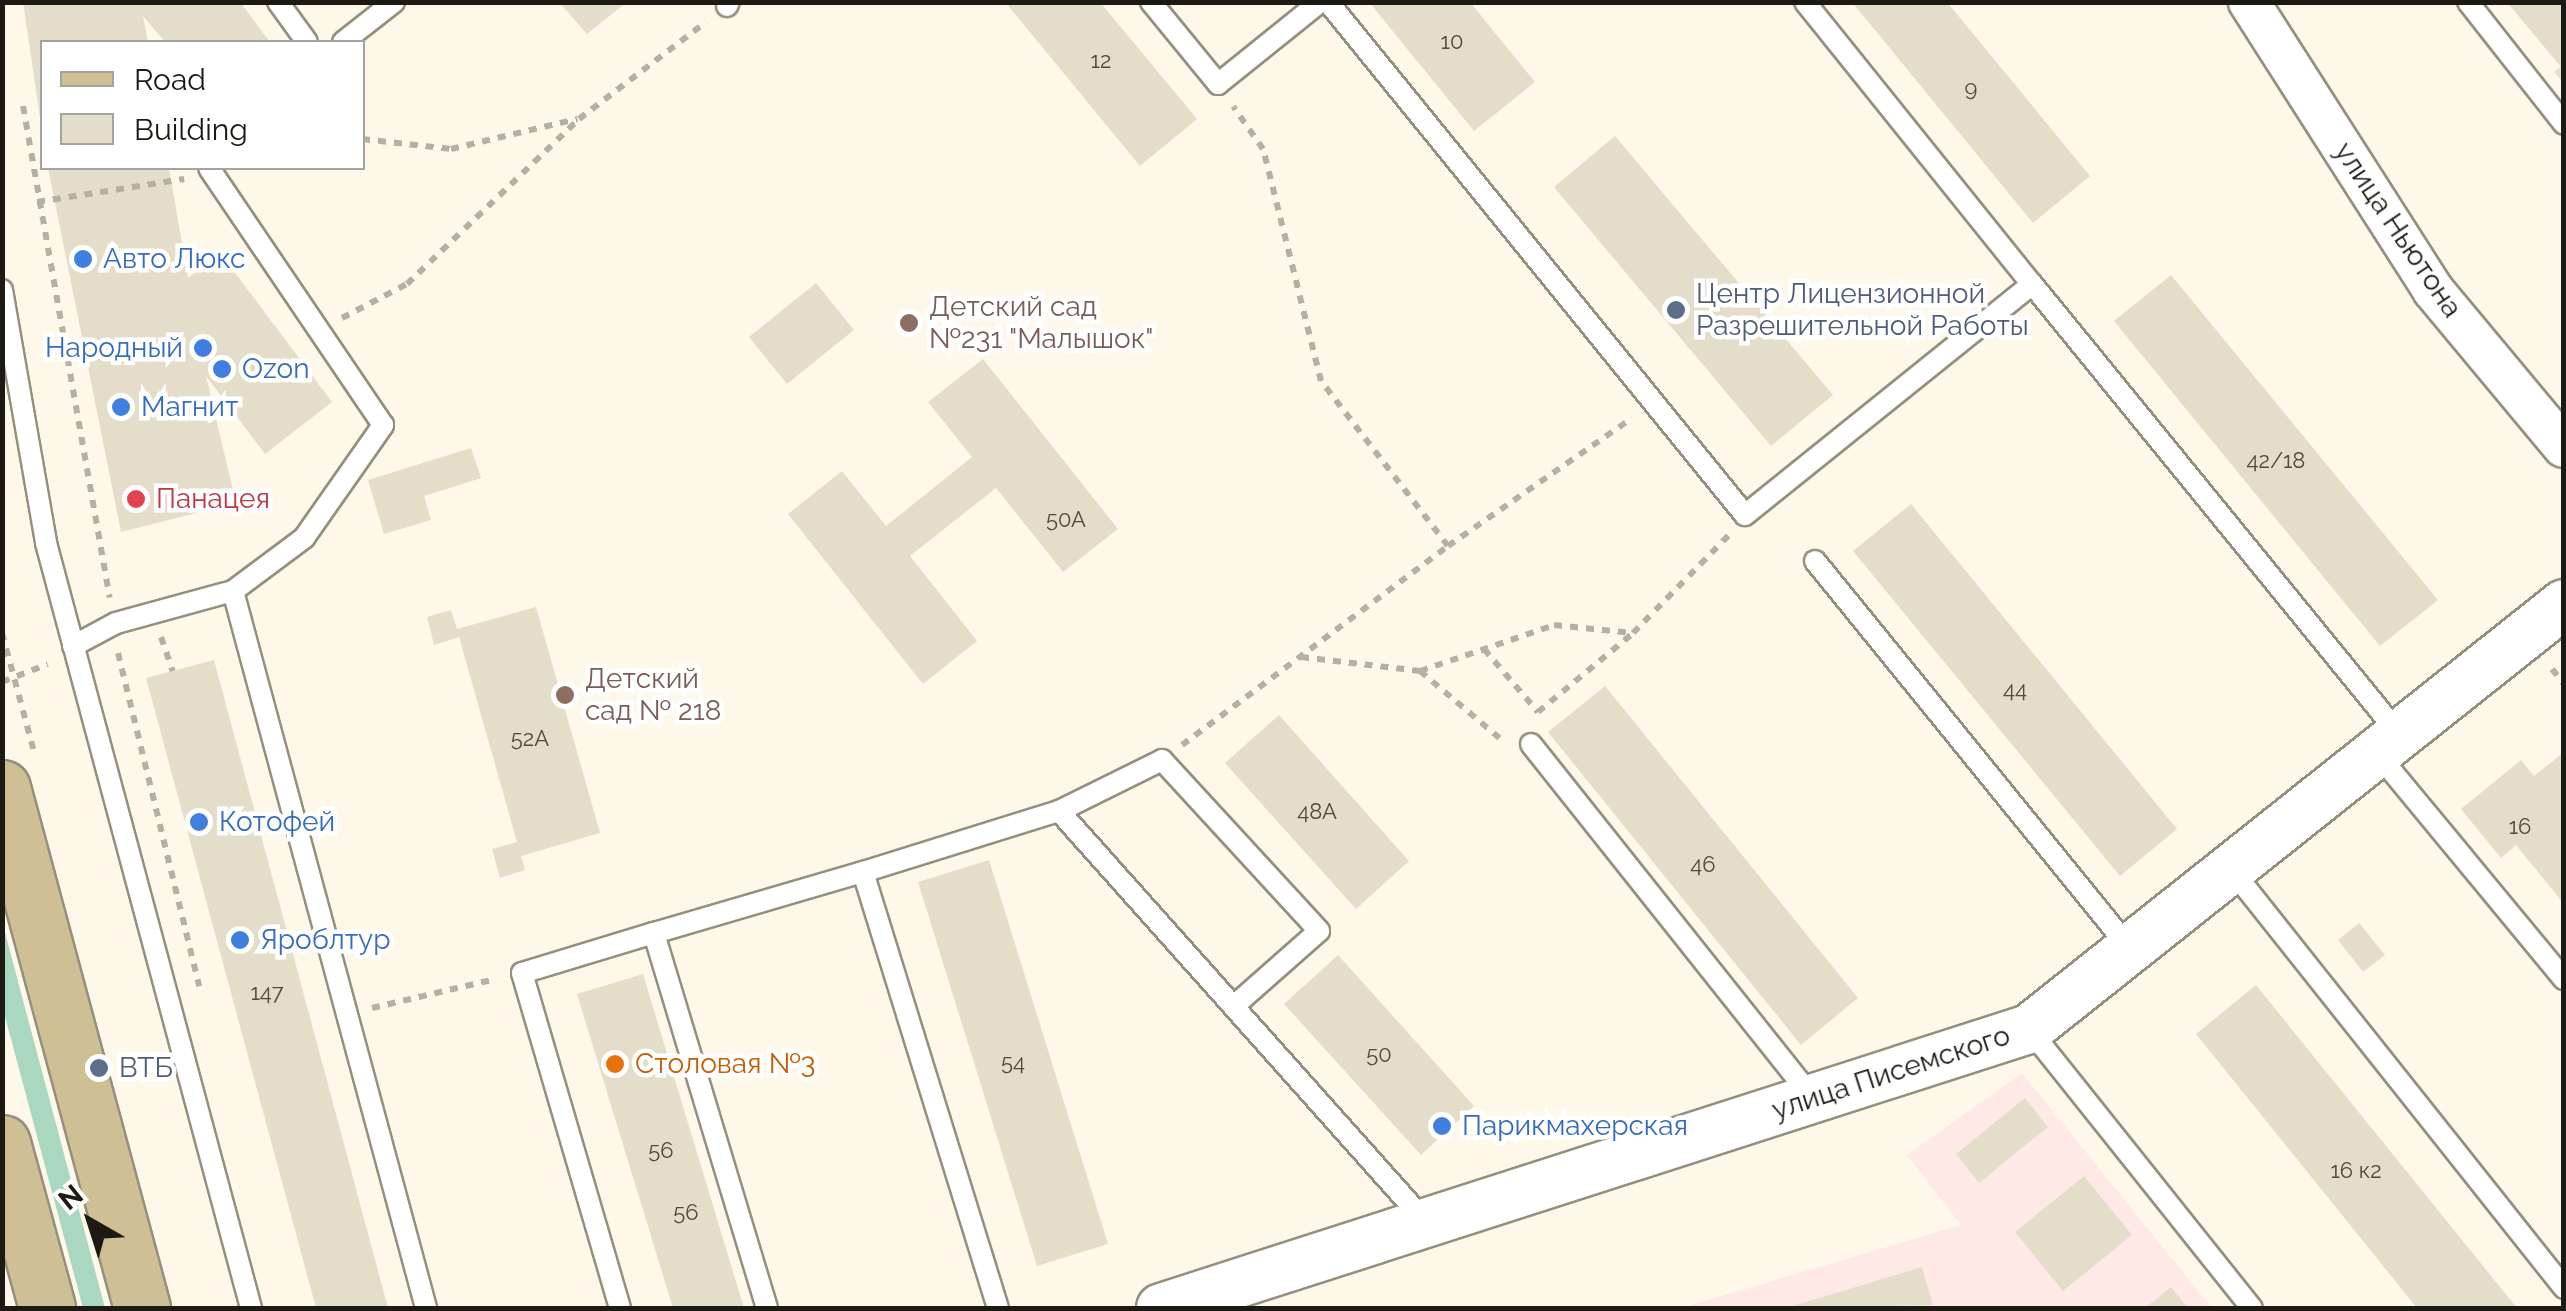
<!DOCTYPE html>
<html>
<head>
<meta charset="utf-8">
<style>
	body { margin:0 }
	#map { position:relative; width:2566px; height:1311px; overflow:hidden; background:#fef8ea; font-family:Raleway,sans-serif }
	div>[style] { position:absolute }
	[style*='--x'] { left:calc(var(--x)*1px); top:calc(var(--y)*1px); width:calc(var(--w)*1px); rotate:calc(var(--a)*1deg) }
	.industrial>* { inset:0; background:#ffe9e7 }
	.green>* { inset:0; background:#a9d7bf }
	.building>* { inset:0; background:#e4ddca }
	.path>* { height:6px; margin-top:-3px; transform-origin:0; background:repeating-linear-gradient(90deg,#b5b0a4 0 8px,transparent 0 16px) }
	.roads { filter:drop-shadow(2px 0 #958f7e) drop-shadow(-2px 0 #958f7e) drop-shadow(0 2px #958f7e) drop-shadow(0 -2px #958f7e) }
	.service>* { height:20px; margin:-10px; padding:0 10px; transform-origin:10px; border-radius:10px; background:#fff }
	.minor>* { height:40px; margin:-20px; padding:0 20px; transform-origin:20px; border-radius:20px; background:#fff }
	.tertiary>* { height:48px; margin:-24px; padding:0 24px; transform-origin:24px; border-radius:24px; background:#fff }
	.primary>* { height:55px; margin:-27.5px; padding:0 27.5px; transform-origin:27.5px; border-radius:27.5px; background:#cfbf95 }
	.dots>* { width:28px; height:28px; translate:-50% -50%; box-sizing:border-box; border:5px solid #fff; border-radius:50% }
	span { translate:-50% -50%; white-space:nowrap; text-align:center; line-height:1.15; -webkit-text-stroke:9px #fff; paint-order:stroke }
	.number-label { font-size:22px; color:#4f4b42 }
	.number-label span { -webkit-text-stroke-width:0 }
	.street-label { font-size:28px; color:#1d1a14 }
	.shop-label { font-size:28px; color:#366cbe }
	.left { translate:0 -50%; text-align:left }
	.right { translate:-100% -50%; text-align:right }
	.service-label { font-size:28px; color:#4e5e75 }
	.education-label { font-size:28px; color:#785e54 }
	.health-label { font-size:28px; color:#be3a42 }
	.food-label { font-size:28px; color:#c56008 }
	.frame { position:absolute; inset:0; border:5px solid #1d1a14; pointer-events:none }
	.legend { position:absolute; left:40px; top:40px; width:325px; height:130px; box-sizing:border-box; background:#fff; border:2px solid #a5a3a1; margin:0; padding:12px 18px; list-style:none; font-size:30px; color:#1d1a14 }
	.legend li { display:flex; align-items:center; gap:20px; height:50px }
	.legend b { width:50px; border:2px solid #a5a3a1 }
	.north { position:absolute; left:40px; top:1171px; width:100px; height:100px; -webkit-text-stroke:8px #fff; paint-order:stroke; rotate:321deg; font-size:28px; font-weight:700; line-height:40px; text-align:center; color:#1d1a14 }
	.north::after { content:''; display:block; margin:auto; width:35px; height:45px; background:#1d1a14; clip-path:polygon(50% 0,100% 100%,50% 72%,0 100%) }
</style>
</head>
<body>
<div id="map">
	<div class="industrial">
		<div style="clip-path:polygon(2022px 1073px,2212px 1308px,1681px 1308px,1961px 1225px,1907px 1155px)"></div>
	</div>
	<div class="green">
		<div style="clip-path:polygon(2px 925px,3px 925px,105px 1308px,83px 1308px,3px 1009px)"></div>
	</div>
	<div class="building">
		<div style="clip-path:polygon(23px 2px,240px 2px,270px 42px,165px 42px,143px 16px,148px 42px,42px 42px,40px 118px)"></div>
		<div style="clip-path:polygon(559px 2px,627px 2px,587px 34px)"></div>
		<div style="clip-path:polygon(1005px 2px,1100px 2px,1197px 119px,1140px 166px)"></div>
		<div style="clip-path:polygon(1369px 2px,1470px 2px,1535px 82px,1474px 131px)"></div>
		<div style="clip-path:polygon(1852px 2px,1947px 2px,2090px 176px,2033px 223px)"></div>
		<div style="clip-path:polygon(2507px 2px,2564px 2px,2564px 83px,2554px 72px,2561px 67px)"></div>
		<div style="clip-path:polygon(1615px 136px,1833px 395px,1771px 446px,1554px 187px)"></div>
		<div style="clip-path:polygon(48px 168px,169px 168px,188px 278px,221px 254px,332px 402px,265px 454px,206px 376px,236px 503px,121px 532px)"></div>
		<div style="clip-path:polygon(2171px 275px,2438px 600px,2380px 646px,2114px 321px)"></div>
		<div style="clip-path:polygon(816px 283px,854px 330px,787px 384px,749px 337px)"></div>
		<div style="clip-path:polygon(983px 359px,1118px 529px,1063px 572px,996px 488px,910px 556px,977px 641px,923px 684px,788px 514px,842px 471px,886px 526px,972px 457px,928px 402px)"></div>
		<div style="clip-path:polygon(471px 448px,481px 478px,424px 496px,431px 520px,384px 534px,368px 480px)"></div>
		<div style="clip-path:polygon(1911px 504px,2177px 829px,2120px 876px,1853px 551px)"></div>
		<div style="clip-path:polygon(536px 607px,600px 833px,521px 856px,525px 870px,500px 878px,492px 849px,517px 842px,459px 637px,434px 645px,427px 617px,451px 610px,457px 629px)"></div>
		<div style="clip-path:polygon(214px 660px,388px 1308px,316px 1308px,146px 678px)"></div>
		<div style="clip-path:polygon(1605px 686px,1858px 998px,1801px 1045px,1548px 732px)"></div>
		<div style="clip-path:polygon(1279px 715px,1409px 861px,1356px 909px,1225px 763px)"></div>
		<div style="clip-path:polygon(2564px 752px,2564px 904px,2516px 845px,2501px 858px,2461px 809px,2521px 760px,2534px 776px)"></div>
		<div style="clip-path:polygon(989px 860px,1108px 1244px,1037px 1266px,918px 882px)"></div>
		<div style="clip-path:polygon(2359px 923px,2385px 955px,2363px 972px,2338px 940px)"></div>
		<div style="clip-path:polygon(1338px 955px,1474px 1106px,1421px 1155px,1284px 1004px)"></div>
		<div style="clip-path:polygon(643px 974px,744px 1308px,673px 1308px,577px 994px)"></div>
		<div style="clip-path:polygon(2256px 985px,2517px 1308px,2417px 1308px,2196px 1034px)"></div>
		<div style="clip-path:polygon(2025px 1098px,2048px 1127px,1979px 1183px,1956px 1154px)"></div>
		<div style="clip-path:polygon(2084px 1176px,2132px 1235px,2063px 1291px,2015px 1232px)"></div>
		<div style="clip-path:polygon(1922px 1267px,1933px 1305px,1786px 1308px)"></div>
		<div style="clip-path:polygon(2171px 1287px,2188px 1308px,2145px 1308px)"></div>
	</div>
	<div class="path">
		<div style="--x:23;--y:106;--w:499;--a:80"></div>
		<div style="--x:362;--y:139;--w:90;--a:6.4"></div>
		<div style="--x:451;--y:149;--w:130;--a:-13.4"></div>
		<div style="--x:37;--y:202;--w:149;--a:-8.9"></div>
		<div style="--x:342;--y:318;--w:73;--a:-27.6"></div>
		<div style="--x:407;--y:284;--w:238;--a:-43.8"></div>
		<div style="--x:579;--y:119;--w:160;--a:-37.4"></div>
		<div style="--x:1448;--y:546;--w:224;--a:-34.8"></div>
		<div style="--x:2;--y:633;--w:123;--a:74.9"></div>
		<div style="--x:161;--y:637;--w:36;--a:71"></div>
		<div style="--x:1484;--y:649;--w:83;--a:49.4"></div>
		<div style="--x:1538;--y:712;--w:122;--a:-39.7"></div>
		<div style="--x:118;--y:653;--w:343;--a:76.3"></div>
		<div style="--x:1301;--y:657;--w:120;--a:6.7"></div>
		<div style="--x:1420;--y:671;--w:107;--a:40.1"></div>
		<div style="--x:2552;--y:669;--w:19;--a:51"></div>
		<div style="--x:1420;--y:671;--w:142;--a:-18.9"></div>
		<div style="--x:1554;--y:625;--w:79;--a:5.8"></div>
		<div style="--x:1633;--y:633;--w:137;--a:-45.6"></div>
		<div style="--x:2;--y:682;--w:49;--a:-21.4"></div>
		<div style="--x:1182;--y:745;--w:332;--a:-36.8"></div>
		<div style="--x:1448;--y:546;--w:208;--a:-127.6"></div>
		<div style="--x:1321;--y:381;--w:239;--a:-104"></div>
		<div style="--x:1263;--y:149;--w:52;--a:-124.9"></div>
		<div style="--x:372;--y:1008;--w:127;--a:-13.2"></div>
	</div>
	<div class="roads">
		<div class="service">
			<div style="--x:278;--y:2;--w:49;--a:54.1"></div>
			<div style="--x:1151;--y:2;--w:106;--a:50.7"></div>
			<div style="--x:1218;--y:84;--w:131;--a:-38.8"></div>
			<div style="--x:1328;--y:2;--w:661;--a:50.89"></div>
			<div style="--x:1745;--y:515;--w:368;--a:-38.8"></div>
			<div style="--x:2032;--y:284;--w:581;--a:50.8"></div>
			<div style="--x:1805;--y:2;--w:362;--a:51.2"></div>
			<div style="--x:2468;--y:2;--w:155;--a:51.8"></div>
			<div style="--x:727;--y:6;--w:4;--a:-63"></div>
			<div style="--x:343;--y:42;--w:65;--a:-38.1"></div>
			<div style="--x:2;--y:290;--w:257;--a:80.1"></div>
			<div style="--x:46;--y:543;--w:792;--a:75"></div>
			<div style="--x:1815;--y:561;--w:499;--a:50.9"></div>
			<div style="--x:233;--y:591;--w:743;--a:74.93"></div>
			<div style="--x:73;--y:646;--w:49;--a:-28.1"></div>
			<div style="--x:116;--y:623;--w:121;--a:-15.3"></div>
			<div style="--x:233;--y:591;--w:89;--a:-36.7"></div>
			<div style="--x:304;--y:538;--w:138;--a:-55"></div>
			<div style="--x:383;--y:425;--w:310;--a:-124.1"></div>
			<div style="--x:1531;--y:744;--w:453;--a:51.5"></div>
			<div style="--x:2376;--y:752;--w:295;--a:50.4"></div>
			<div style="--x:1059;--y:811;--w:115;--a:-26.3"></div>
			<div style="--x:1162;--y:760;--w:232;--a:47.4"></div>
			<div style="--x:1319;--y:931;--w:113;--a:138.6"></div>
			<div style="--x:2231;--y:869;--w:535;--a:51.52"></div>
			<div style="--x:863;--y:872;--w:205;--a:-17.3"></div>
			<div style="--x:1059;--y:811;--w:550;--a:48.25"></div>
			<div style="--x:2029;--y:1029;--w:357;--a:51.4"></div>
			<div style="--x:620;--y:1308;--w:349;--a:-106.3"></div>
			<div style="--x:522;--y:973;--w:138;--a:-16.9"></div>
			<div style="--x:767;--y:1308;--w:392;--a:-106.8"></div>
			<div style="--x:654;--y:933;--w:218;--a:-16.3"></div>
			<div style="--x:863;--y:872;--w:456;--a:72.8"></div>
		</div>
		<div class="minor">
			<div style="--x:2249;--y:2;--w:342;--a:57.4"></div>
			<div style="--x:2433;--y:290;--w:204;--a:50.2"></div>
		</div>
		<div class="tertiary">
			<div style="--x:1161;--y:1308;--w:912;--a:-17.82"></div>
			<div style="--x:2029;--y:1029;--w:683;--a:-38.46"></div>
		</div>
		<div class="primary">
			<div style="--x:2;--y:788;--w:539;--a:74.93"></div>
			<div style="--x:2;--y:1143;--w:171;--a:74.7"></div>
		</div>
	</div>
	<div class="dots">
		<div style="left:83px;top:259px;background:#3f7fe0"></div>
		<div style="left:1676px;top:310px;background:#5c6f8a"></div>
		<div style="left:909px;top:323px;background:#8d6e63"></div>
		<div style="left:203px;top:348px;background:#3f7fe0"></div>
		<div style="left:222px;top:369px;background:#3f7fe0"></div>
		<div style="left:121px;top:407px;background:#3f7fe0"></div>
		<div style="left:136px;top:499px;background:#e0444e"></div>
		<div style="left:565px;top:695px;background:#8d6e63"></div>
		<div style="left:199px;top:822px;background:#3f7fe0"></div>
		<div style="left:240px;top:940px;background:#3f7fe0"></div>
		<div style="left:615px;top:1064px;background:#e8710a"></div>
		<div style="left:99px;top:1068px;background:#5c6f8a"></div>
		<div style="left:1442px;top:1126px;background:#3f7fe0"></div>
	</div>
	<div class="number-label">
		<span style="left:1452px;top:42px">10</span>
		<span style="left:1101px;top:61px">12</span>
		<span style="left:1971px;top:89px">9</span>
		<span style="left:2276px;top:461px">42/18</span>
		<span style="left:1066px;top:520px">50А</span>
		<span style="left:2015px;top:690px">44</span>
		<span style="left:530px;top:739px">52А</span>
		<span style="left:1317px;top:812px">48А</span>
		<span style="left:2520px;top:827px">16</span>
		<span style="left:1703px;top:865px">46</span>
		<span style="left:267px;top:993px">147</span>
		<span style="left:1379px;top:1055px">50</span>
		<span style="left:1013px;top:1063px">54</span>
		<span style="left:661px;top:1151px">56</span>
		<span style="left:2356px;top:1171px">16 к2</span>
		<span style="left:686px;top:1213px">56</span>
	</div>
	<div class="street-label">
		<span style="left:2398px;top:230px;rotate:56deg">улица Ньютона</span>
		<span style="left:1891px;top:1073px;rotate:-18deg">улица Писемского</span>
	</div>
	<div class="shop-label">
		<span class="left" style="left:103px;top:259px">Авто Люкс</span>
		<span class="right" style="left:183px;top:348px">Народный</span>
		<span class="left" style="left:242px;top:369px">Ozon</span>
		<span class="left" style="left:141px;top:407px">Магнит</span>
		<span class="left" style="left:219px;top:822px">Котофей</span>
		<span class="left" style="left:260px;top:940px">Яроблтур</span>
		<span class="left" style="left:1462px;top:1126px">Парикмахерская</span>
	</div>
	<div class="service-label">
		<span class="left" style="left:1696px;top:310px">Центр Лицензионной<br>Разрешительной Работы</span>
		<span class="left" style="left:119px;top:1068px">ВТБ</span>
	</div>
	<div class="education-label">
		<span class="left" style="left:929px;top:323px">Детский сад<br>№231 "Малышок"</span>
		<span class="left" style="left:585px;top:695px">Детский<br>сад № 218</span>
	</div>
	<div class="health-label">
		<span class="left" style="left:156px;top:499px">Панацея</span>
	</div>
	<div class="food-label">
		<span class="left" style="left:635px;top:1064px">Столовая №3</span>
	</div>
	<div class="frame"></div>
	<ul class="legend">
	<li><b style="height:12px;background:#cfbf95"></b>Road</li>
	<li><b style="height:28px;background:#e4ddca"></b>Building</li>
	</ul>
	<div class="north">N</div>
</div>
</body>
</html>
